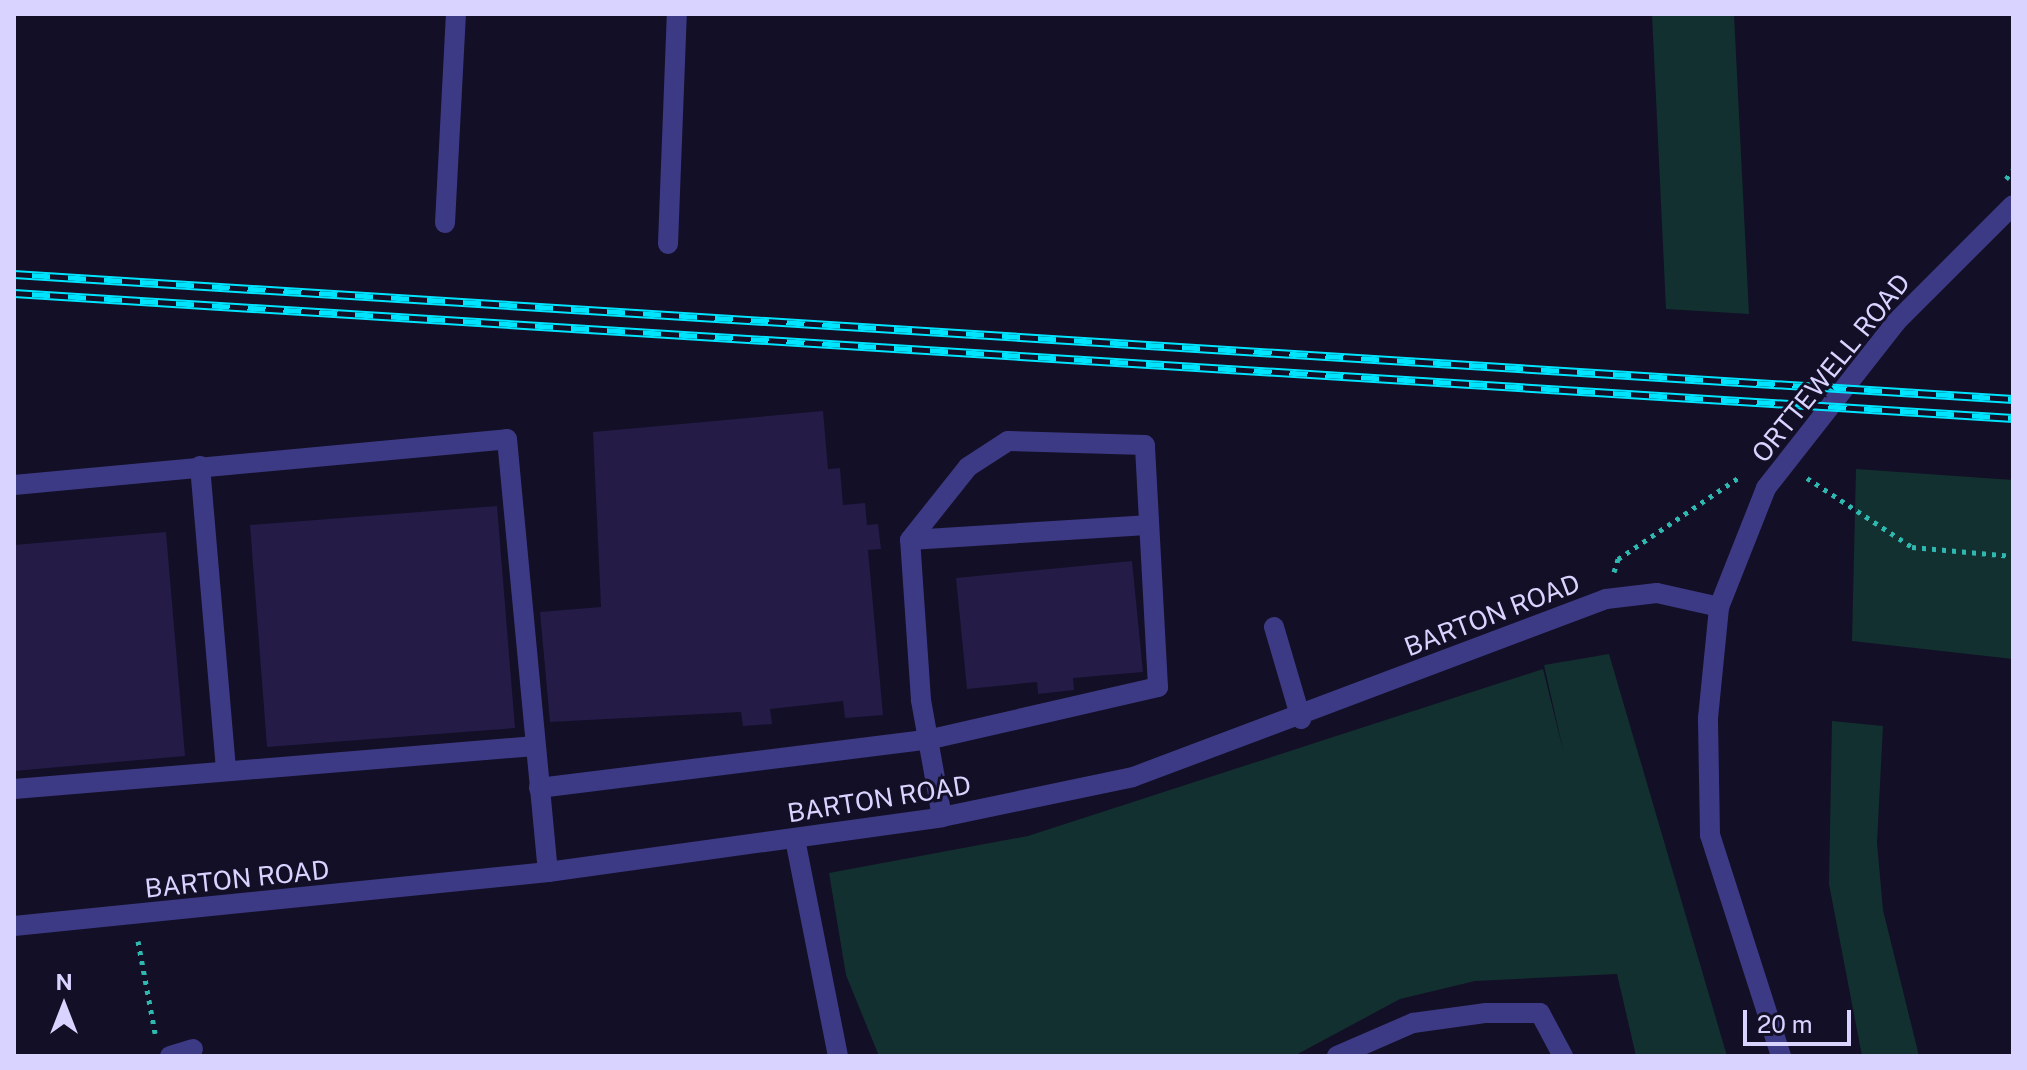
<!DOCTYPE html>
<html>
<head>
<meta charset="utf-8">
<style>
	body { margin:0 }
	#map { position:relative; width:2027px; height:1070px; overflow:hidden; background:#130f26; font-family:"Public Sans",sans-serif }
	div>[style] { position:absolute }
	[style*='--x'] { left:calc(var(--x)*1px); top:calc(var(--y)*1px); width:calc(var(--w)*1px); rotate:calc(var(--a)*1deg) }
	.green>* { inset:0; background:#12302f }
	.building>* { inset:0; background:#241b47 }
	.path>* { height:5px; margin-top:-2.5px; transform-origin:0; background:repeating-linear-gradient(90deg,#2fb8b0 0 4px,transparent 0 10px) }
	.service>* { height:20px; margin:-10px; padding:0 10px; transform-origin:10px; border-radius:10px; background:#3d3a85 }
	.minor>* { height:20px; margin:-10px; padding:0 10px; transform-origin:10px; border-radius:10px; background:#3d3a85 }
	.tertiary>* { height:20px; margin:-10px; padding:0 10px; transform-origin:10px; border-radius:10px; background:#3d3a85 }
	.rail>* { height:9px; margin-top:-4.5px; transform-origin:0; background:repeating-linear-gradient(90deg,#130f26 0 18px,#00e5ff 0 36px); box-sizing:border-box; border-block:2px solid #00e5ff }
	span { translate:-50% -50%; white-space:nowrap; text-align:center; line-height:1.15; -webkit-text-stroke:6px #130f26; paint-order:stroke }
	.street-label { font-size:26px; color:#d9d4ff }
	.frame { position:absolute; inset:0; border:16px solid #d9d4ff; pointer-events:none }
	.north { position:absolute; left:24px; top:966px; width:80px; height:80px; -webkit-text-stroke:6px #130f26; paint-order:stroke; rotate:0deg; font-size:22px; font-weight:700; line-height:32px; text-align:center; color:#d9d4ff }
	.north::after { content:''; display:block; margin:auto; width:28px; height:36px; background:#d9d4ff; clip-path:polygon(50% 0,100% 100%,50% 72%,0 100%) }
	.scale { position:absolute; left:1743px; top:1010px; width:108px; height:36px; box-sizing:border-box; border:4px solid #d9d4ff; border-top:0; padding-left:10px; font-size:24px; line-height:28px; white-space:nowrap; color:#d9d4ff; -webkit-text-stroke:6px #130f26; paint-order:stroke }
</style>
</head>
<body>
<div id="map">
	<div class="green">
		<div style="clip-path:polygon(1652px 14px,1734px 14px,1749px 314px,1666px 309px)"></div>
		<div style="clip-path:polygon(1856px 469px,2013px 480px,2013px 659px,1852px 641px)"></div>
		<div style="clip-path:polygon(1609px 654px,1727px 1056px,1636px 1056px,1617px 974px,1475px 981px,1400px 999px,1294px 1056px,879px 1056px,846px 975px,829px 873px,1028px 836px,1543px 669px,1564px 754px,1544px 665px)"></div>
		<div style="clip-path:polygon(1832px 721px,1883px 726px,1877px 843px,1883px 910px,1919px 1056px,1862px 1056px,1829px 884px)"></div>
	</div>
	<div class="building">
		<div style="clip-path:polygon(823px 411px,828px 469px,840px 468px,843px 505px,865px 503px,867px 525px,878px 524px,881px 549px,868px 550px,883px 715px,845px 718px,843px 701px,770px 709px,772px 724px,743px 726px,741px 712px,550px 722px,540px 612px,601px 607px,593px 432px)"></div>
		<div style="clip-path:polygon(497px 506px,515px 728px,267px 747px,250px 525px)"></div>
		<div style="clip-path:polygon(166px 532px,185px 756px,14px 771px,14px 545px)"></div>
		<div style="clip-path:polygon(1132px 561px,1143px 672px,1073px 678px,1074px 690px,1038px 694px,1037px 682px,967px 689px,956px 578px)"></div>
	</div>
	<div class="path">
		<div style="--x:2006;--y:179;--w:11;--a:-52"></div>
		<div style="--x:1807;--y:478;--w:126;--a:33.3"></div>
		<div style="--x:1912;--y:547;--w:101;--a:5.1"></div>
		<div style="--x:1614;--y:572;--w:14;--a:-73"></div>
		<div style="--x:1618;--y:559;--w:145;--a:-34"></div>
		<div style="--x:138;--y:941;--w:94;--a:79.5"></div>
	</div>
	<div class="service">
		<div style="--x:445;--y:223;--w:209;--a:-87"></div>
		<div style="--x:668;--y:244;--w:230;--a:-87.8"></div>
		<div style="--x:200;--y:466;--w:305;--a:85.1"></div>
		<div style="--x:14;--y:485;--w:495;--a:-5.3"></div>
		<div style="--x:507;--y:439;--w:435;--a:84.6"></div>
		<div style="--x:1274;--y:627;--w:96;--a:73.6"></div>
		<div style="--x:539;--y:788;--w:391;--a:-7.1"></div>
		<div style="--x:927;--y:740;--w:237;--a:-12.9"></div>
		<div style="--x:1158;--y:687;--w:242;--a:-93.1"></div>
		<div style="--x:1145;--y:445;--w:137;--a:-178.3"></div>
		<div style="--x:1008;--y:441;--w:48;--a:147"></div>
		<div style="--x:968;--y:467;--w:93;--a:128.5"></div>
		<div style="--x:14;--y:789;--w:523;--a:-4.72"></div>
		<div style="--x:942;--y:817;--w:119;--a:-100.2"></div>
		<div style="--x:921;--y:700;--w:160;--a:-93.9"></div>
		<div style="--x:910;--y:540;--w:237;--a:-3.6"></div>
	</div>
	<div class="minor">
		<div style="--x:795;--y:839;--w:221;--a:78.8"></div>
		<div style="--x:170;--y:1056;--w:24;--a:-17"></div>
		<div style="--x:1337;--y:1056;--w:83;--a:-23.5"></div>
		<div style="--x:1413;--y:1023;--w:74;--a:-7.8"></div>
		<div style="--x:1486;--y:1013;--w:54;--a:0"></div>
		<div style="--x:1540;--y:1013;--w:49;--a:61.9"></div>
	</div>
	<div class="tertiary">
		<div style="--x:14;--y:926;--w:537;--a:-5.77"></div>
		<div style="--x:548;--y:872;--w:398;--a:-7.9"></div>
		<div style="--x:942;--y:817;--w:195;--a:-11.8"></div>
		<div style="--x:1133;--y:777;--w:505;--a:-20.62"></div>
		<div style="--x:1606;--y:599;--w:51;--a:-6.7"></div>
		<div style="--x:1657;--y:593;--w:64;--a:12.7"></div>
		<div style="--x:1781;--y:1056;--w:232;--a:-107.8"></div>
		<div style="--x:1710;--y:835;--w:117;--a:-91"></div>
		<div style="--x:1708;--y:718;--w:112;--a:-84.3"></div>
		<div style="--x:1719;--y:607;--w:128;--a:-68.4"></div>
		<div style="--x:1766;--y:488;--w:211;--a:-51.9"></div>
		<div style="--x:1896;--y:322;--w:165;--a:-45"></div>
	</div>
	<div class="rail">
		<div style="--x:14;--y:274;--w:2003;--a:3.58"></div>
		<div style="--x:14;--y:293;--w:2003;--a:3.58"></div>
	</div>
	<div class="street-label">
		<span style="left:1831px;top:368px;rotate:-51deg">ORTTEWELL ROAD</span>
		<span style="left:1492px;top:615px;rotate:-21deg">BARTON ROAD</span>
		<span style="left:879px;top:799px;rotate:-9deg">BARTON ROAD</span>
		<span style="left:237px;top:879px;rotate:-6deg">BARTON ROAD</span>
	</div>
	<div class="frame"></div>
	<div class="north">N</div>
	<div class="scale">20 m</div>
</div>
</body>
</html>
